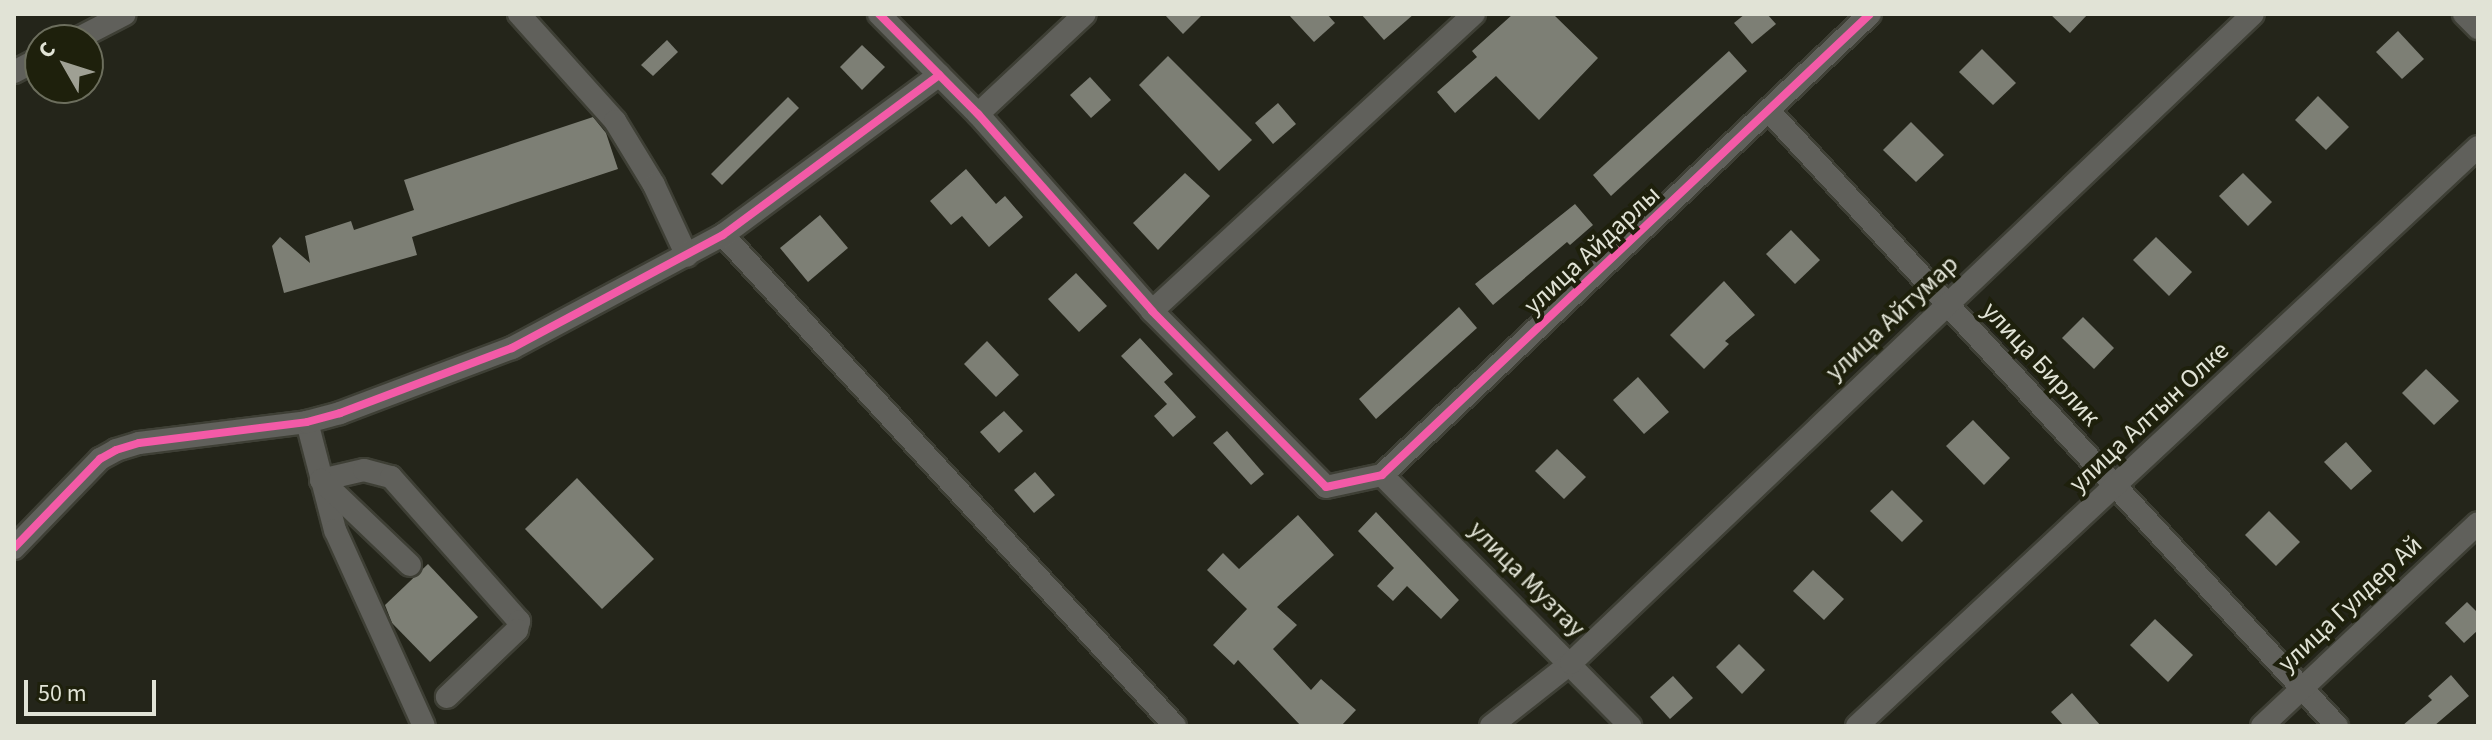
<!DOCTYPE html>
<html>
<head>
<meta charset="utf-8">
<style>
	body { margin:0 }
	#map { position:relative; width:2492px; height:740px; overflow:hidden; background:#24251a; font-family:"Source Sans 3",sans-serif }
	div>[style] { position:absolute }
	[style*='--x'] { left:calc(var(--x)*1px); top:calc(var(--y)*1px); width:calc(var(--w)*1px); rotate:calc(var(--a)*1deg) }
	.building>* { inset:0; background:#7d7f75 }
	.roads { filter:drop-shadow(2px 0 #3e3f35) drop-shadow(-2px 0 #3e3f35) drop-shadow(0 2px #3e3f35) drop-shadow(0 -2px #3e3f35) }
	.minor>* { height:22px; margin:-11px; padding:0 11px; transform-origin:11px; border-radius:11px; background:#60605b }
	.cycleway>* { height:8px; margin:-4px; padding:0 4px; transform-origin:4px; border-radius:4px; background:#f35aa7 }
	span { translate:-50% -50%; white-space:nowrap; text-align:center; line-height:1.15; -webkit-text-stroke:8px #1e200c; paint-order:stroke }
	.street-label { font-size:26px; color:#e1e3d6 }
	.frame { position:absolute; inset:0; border:16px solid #e1e3d6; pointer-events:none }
	.north { position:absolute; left:24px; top:24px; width:80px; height:80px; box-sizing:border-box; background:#1e200c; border:2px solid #6c6e5d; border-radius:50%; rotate:309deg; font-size:22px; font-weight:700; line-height:32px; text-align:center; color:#e1e3d6 }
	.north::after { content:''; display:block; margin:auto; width:28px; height:36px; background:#9fa094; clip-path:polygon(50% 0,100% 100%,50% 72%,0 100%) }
	.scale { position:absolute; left:24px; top:680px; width:132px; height:36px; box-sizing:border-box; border:4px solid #e1e3d6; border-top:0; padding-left:10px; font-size:24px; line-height:28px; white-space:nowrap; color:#e1e3d6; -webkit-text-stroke:6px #1e200c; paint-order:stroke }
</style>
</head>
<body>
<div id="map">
	<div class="building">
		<div style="clip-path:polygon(1164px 14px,1203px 14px,1183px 34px)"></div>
		<div style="clip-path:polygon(1288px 14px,1327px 14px,1335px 23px,1314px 42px)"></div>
		<div style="clip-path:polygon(1361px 14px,1414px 14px,1384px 40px)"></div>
		<div style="clip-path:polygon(1513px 14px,1553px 14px,1598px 58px,1539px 120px,1496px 76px,1455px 113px,1437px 92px,1477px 57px,1472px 51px)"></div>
		<div style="clip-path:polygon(1745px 14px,1767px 14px,1776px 24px,1752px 44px,1734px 23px)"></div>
		<div style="clip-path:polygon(2050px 14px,2088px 14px,2070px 33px)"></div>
		<div style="clip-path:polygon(2398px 31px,2424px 59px,2402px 79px,2376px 52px)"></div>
		<div style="clip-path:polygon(667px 40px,678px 52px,653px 76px,641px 65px)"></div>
		<div style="clip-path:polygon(862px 45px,885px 67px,862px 90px,840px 67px)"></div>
		<div style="clip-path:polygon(1982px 49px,2016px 83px,1993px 105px,1959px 72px)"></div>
		<div style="clip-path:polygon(1729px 51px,1747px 71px,1611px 196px,1593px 175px)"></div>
		<div style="clip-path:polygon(1168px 56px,1252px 140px,1219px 171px,1139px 85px)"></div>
		<div style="clip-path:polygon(1090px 77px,1111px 100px,1091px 118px,1070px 95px)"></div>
		<div style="clip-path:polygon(2318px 96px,2349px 127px,2326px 150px,2295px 120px)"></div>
		<div style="clip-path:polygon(788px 97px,799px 108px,722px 185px,711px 174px)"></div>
		<div style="clip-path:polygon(1278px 103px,1296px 124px,1273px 144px,1255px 123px)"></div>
		<div style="clip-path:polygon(593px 117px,606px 133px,618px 169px,412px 237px,417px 255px,284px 293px,272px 246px,280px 237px,310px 263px,305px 236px,351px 221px,354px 230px,414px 210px,404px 180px)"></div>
		<div style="clip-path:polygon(1911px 122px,1944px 155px,1916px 182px,1883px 150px)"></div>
		<div style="clip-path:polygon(966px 169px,996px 204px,1005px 196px,1023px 217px,989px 247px,962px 216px,951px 225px,930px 201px)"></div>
		<div style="clip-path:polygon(1185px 173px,1210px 196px,1158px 250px,1133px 223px)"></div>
		<div style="clip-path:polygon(2243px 173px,2272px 202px,2248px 226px,2219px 196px)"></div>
		<div style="clip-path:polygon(1575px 204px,1593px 225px,1570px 245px,1567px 242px,1493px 305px,1475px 284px)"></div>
		<div style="clip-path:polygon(820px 215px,848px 248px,808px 282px,780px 248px)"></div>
		<div style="clip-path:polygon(1791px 230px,1820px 260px,1795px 284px,1766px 254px)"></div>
		<div style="clip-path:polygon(2156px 237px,2192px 272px,2169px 296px,2133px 260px)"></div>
		<div style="clip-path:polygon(1076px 273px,1107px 306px,1079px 332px,1048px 299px)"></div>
		<div style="clip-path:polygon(1724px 281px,1755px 315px,1725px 341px,1729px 344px,1704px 369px,1670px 335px)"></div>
		<div style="clip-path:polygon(1459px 307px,1477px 328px,1376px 419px,1359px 399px)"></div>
		<div style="clip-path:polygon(2083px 317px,2114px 348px,2094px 369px,2062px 338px)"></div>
		<div style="clip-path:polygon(1140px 338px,1173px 374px,1164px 382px,1196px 417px,1173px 437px,1154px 416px,1167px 404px,1121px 356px)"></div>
		<div style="clip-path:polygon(987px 341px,1019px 375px,996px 397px,964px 364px)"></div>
		<div style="clip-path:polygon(2426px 369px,2459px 401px,2434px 425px,2402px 393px)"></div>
		<div style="clip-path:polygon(1638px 377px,1669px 412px,1644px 434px,1613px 400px)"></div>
		<div style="clip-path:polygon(1004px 411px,1023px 431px,999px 453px,980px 432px)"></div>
		<div style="clip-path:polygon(1973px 420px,2010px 458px,1984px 485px,1946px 446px)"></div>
		<div style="clip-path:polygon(1227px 431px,1264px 474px,1251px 485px,1213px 443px)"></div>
		<div style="clip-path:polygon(2346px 442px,2372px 471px,2351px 490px,2324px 462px)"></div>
		<div style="clip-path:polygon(1557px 449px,1586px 477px,1564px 499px,1535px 471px)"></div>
		<div style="clip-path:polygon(1035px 472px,1055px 495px,1034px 513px,1014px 490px)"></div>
		<div style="clip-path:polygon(577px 478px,654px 559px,602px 609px,525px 529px)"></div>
		<div style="clip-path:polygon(1892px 490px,1923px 521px,1902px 542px,1870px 511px)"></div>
		<div style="clip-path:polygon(2269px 511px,2300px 542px,2276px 566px,2245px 535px)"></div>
		<div style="clip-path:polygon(1376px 512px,1459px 600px,1441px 619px,1407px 586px,1393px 601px,1377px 586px,1394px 568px,1358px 531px)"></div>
		<div style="clip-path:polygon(1298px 515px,1334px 555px,1277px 607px,1297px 625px,1273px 649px,1311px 690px,1321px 679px,1356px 710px,1341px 726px,1301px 726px,1238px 660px,1234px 665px,1213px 645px,1247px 609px,1207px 570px,1223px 553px,1239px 569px)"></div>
		<div style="clip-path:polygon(428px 564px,478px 617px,430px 662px,392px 623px,385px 605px)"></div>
		<div style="clip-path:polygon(1813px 570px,1844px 599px,1824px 620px,1793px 591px)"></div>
		<div style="clip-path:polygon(2467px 602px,2478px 613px,2478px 630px,2464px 643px,2445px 623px)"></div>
		<div style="clip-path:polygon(2155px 619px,2193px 655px,2168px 682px,2130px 645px)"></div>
		<div style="clip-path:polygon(1739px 644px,1765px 670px,1742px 694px,1716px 667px)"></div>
		<div style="clip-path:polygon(2451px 675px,2469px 696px,2434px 726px,2402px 726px,2432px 700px,2428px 696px)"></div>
		<div style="clip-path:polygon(1673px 676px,1693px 698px,1670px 719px,1650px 697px)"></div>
		<div style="clip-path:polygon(2072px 693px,2101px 726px,2064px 726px,2051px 712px)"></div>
	</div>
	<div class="roads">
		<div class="minor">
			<div style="--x:519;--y:14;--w:144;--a:48.1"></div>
			<div style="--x:615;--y:121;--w:75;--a:58.6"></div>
			<div style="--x:654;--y:185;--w:78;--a:65.1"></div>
			<div style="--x:879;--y:14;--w:141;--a:45.3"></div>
			<div style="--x:978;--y:114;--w:263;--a:48.5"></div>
			<div style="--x:1152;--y:311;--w:247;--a:45.3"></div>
			<div style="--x:1326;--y:487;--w:57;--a:-12.1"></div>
			<div style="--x:1382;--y:475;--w:671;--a:-43.37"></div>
			<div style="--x:2464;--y:14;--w:20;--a:45"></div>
			<div style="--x:75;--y:40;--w:56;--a:-27.5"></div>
			<div style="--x:14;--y:72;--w:30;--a:-28"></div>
			<div style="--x:1769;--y:111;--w:837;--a:47.28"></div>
			<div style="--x:978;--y:114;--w:146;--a:-43.1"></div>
			<div style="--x:723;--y:235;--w:667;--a:47.37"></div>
			<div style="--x:1152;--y:311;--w:438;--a:-42.7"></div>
			<div style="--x:307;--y:422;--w:112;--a:75.5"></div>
			<div style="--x:335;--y:530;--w:215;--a:65.6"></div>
			<div style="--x:1382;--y:475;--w:353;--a:45.3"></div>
			<div style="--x:321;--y:480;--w:44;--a:-13.1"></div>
			<div style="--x:364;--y:470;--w:28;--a:15"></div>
			<div style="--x:391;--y:477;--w:193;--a:48.4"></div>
			<div style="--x:519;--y:621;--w:9;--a:103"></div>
			<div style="--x:517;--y:630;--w:97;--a:136.3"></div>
			<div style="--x:321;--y:480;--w:123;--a:43.7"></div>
			<div style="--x:14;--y:548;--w:124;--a:-46"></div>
			<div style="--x:100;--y:459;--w:18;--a:-29"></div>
			<div style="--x:116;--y:450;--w:24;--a:-17"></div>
			<div style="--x:139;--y:443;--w:169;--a:-7.1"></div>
			<div style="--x:307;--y:422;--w:34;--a:-15"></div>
			<div style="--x:340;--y:413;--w:184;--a:-20.7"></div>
			<div style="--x:512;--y:348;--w:239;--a:-28.2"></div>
			<div style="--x:723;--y:235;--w:269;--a:-36.5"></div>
			<div style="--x:1491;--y:726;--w:102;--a:-38.2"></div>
			<div style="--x:1571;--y:663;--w:941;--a:-43.58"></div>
			<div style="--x:1857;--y:726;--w:849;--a:-43"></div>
			<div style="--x:2262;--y:726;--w:296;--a:-43.2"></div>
		</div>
	</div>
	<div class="cycleway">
		<div style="--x:879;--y:14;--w:141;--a:45.3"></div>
		<div style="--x:978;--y:114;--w:263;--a:48.5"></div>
		<div style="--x:1152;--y:311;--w:247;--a:45.3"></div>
		<div style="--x:1326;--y:487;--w:57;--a:-12.1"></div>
		<div style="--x:1382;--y:475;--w:671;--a:-43.37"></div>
		<div style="--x:14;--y:548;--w:124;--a:-46"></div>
		<div style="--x:100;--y:459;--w:18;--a:-29"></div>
		<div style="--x:116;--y:450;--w:24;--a:-17"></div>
		<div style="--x:139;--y:443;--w:169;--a:-7.1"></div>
		<div style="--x:307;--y:422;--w:34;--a:-15"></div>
		<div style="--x:340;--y:413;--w:184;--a:-20.7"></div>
		<div style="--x:512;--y:348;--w:239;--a:-28.2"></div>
		<div style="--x:723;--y:235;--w:269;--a:-36.5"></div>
	</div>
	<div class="street-label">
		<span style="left:1592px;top:250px;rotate:-43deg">улица Айдарлы</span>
		<span style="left:1892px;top:318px;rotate:-43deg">улица Айтумар</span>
		<span style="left:2041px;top:364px;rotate:47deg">улица Бирлик</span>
		<span style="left:2149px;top:417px;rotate:-43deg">улица Алтын Олке</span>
		<span style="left:1527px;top:579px;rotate:45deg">улица Музтау</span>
		<span style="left:2350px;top:604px;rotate:-43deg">улица Гулдер Ай</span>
	</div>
	<div class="frame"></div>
	<div class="north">С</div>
	<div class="scale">50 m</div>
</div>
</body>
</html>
